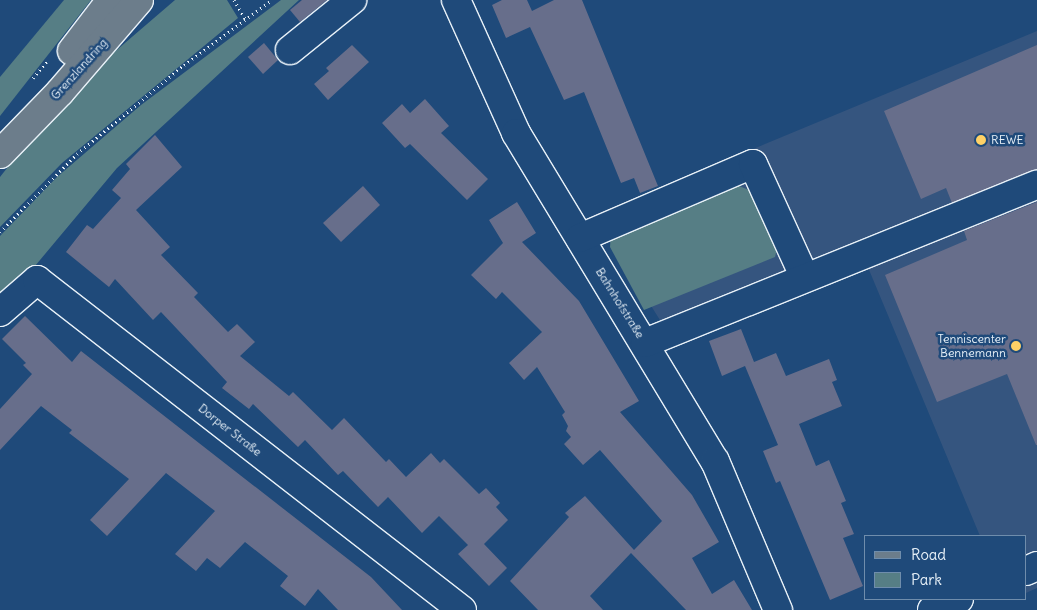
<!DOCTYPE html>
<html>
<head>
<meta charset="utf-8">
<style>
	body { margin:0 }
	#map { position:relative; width:1037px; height:610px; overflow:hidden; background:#1f4a7a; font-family:Delius,sans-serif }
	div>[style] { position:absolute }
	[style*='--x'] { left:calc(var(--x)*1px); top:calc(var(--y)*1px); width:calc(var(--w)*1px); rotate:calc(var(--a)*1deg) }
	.built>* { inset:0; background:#35557f }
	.green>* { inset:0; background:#567e85 }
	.building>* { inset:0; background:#676e8b }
	.path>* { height:3px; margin-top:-1.5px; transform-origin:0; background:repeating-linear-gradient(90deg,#e8f1f8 0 1px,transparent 0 5px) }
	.roads { filter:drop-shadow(1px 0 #e8f1f8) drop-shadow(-1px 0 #e8f1f8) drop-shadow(0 1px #e8f1f8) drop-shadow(0 -1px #e8f1f8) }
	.minor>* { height:28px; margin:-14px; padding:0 14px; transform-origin:14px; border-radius:14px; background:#1f4a7a }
	.major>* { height:28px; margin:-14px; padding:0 14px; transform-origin:14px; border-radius:14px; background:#6c7d8b }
	.dots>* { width:14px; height:14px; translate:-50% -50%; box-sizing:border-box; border:2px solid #1f4a7a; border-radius:50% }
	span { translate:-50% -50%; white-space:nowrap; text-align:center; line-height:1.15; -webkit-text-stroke:5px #1f4a7a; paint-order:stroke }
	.street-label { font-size:12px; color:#e8f1f8 }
	.poi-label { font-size:12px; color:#e8f1f8 }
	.left { translate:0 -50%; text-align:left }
	.right { translate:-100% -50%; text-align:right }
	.legend { position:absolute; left:864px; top:535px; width:162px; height:65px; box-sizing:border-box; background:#1f4a7a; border:1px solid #6f8dac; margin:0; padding:6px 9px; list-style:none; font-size:15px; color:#e8f1f8 }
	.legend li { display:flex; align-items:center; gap:10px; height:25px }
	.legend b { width:25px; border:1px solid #6f8dac }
</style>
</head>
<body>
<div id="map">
	<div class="built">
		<div style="clip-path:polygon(1037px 31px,1037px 588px,1026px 593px,1026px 536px,980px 536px,867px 265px,675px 344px,594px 215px)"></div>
	</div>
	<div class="green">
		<div style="clip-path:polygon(64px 0,91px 0,0 116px,0 77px)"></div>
		<div style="clip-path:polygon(175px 0,227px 0,238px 18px,62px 163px,0 227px,0 177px,15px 158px,76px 85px)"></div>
		<div style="clip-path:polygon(281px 0,299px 0,117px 168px,35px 266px,31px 279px,0 306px,0 236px,57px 177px,141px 105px)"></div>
		<div style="clip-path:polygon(729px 182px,754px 192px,779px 241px,775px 257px,644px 310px,610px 247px,611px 232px)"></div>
	</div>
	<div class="building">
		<div style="clip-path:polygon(302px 0,327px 0,300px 22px,290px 10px)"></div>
		<div style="clip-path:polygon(502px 0,527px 0,532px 11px,554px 0,582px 0,658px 186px,640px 193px,634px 178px,621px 183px,584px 92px,564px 100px,530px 27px,506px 38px,492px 5px)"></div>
		<div style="clip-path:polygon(264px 43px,278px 60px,263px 74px,248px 57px)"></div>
		<div style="clip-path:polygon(352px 45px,369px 62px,328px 100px,314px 84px,329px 71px,326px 68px)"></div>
		<div style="clip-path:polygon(1037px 45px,1037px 170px,952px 203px,946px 188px,921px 199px,884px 111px)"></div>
		<div style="clip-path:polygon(425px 99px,449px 126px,441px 133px,488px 179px,467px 200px,410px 144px,405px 148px,382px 123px,402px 104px,410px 113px)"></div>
		<div style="clip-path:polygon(155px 135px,182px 167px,136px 210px,170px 247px,161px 255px,198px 293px,194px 297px,228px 332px,237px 324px,255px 342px,240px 356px,289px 396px,293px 392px,332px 430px,344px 418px,386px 462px,389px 459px,406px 477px,431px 453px,440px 463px,444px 459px,479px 494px,486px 488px,500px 503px,496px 507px,508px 520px,484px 544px,507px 568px,489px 586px,458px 554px,468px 545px,439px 516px,422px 533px,388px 497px,378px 507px,343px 471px,338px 475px,305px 440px,298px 447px,253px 404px,249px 409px,222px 388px,227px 382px,161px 312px,153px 320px,115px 279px,109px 287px,66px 252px,87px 225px,93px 229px,121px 198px,112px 190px,130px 169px,126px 164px)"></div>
		<div style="clip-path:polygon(363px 186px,380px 205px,341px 242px,323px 223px)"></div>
		<div style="clip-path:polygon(517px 202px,536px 233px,522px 242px,579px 301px,639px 401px,620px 412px,692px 495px,719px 542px,692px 558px,712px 594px,734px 580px,752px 610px,686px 610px,631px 553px,590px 596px,603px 610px,538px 610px,510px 581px,569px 517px,565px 513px,585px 496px,634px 550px,662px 521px,600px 450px,583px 465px,564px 444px,571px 437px,566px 431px,568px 426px,562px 415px,565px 412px,537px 367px,524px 380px,509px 363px,542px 332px,502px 292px,496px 299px,471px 275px,503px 243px,489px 220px)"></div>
		<div style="clip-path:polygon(1037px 202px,1037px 445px,1036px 445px,1007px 374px,937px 402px,885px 275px,967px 240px,964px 231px)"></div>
		<div style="clip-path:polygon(25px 316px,72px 362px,81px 351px,371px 577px,402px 610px,338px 610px,318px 589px,305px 606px,280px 586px,288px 576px,245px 542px,220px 568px,207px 558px,196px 571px,175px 554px,215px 511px,166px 473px,107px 536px,90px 520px,129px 479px,69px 433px,72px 430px,41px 406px,0 450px,0 409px,32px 374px,23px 365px,26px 363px,2px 339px)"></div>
		<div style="clip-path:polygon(741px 329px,754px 362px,776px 353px,786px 376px,829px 359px,837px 380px,832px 382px,842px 406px,799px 424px,816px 466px,829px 460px,846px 501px,841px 503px,854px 534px,843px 538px,863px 586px,830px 600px,780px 481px,776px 483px,763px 451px,778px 445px,745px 366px,722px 376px,709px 341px)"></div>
	</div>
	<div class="path">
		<div style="--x:234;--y:0;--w:23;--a:59"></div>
		<div style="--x:33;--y:78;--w:23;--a:-50"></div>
		<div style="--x:0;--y:232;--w:110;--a:-45.4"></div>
		<div style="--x:77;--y:154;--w:139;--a:-39.8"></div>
		<div style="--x:184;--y:65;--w:109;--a:-36.5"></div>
	</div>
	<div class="roads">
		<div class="minor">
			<div style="--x:456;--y:0;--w:146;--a:65.7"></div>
			<div style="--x:516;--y:133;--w:384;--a:58.8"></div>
			<div style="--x:715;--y:461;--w:162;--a:67.1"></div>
			<div style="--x:290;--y:50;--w:80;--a:-38.9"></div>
			<div style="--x:580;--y:238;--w:188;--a:-23.2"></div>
			<div style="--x:753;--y:164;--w:123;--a:65.5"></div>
			<div style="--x:0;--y:312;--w:49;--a:-40.9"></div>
			<div style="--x:37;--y:280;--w:538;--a:37.83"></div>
			<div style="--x:645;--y:343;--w:423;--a:-22"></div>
			<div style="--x:1026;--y:571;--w:12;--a:-24"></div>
			<div style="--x:932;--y:610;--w:29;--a:-22"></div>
		</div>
		<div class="major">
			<div style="--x:72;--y:51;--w:64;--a:-52.6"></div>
			<div style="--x:0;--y:154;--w:86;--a:-45.9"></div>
			<div style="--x:60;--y:92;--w:121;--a:-49.3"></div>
		</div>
	</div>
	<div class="dots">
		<div style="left:981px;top:140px;background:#ffd166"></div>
		<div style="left:1016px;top:346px;background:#ffd166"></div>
	</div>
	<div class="street-label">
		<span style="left:79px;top:69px;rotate:-48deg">Grenzlandring</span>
		<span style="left:620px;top:303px;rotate:58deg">Bahnhofstraße</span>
		<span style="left:230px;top:430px;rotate:38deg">Dorper Straße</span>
	</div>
	<div class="poi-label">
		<span class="left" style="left:991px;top:140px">REWE</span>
		<span class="right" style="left:1006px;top:346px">Tenniscenter<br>Bennemann</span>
	</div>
	<ul class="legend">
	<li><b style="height:6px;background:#6c7d8b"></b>Road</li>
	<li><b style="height:14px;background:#567e85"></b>Park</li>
	</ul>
</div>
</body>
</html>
